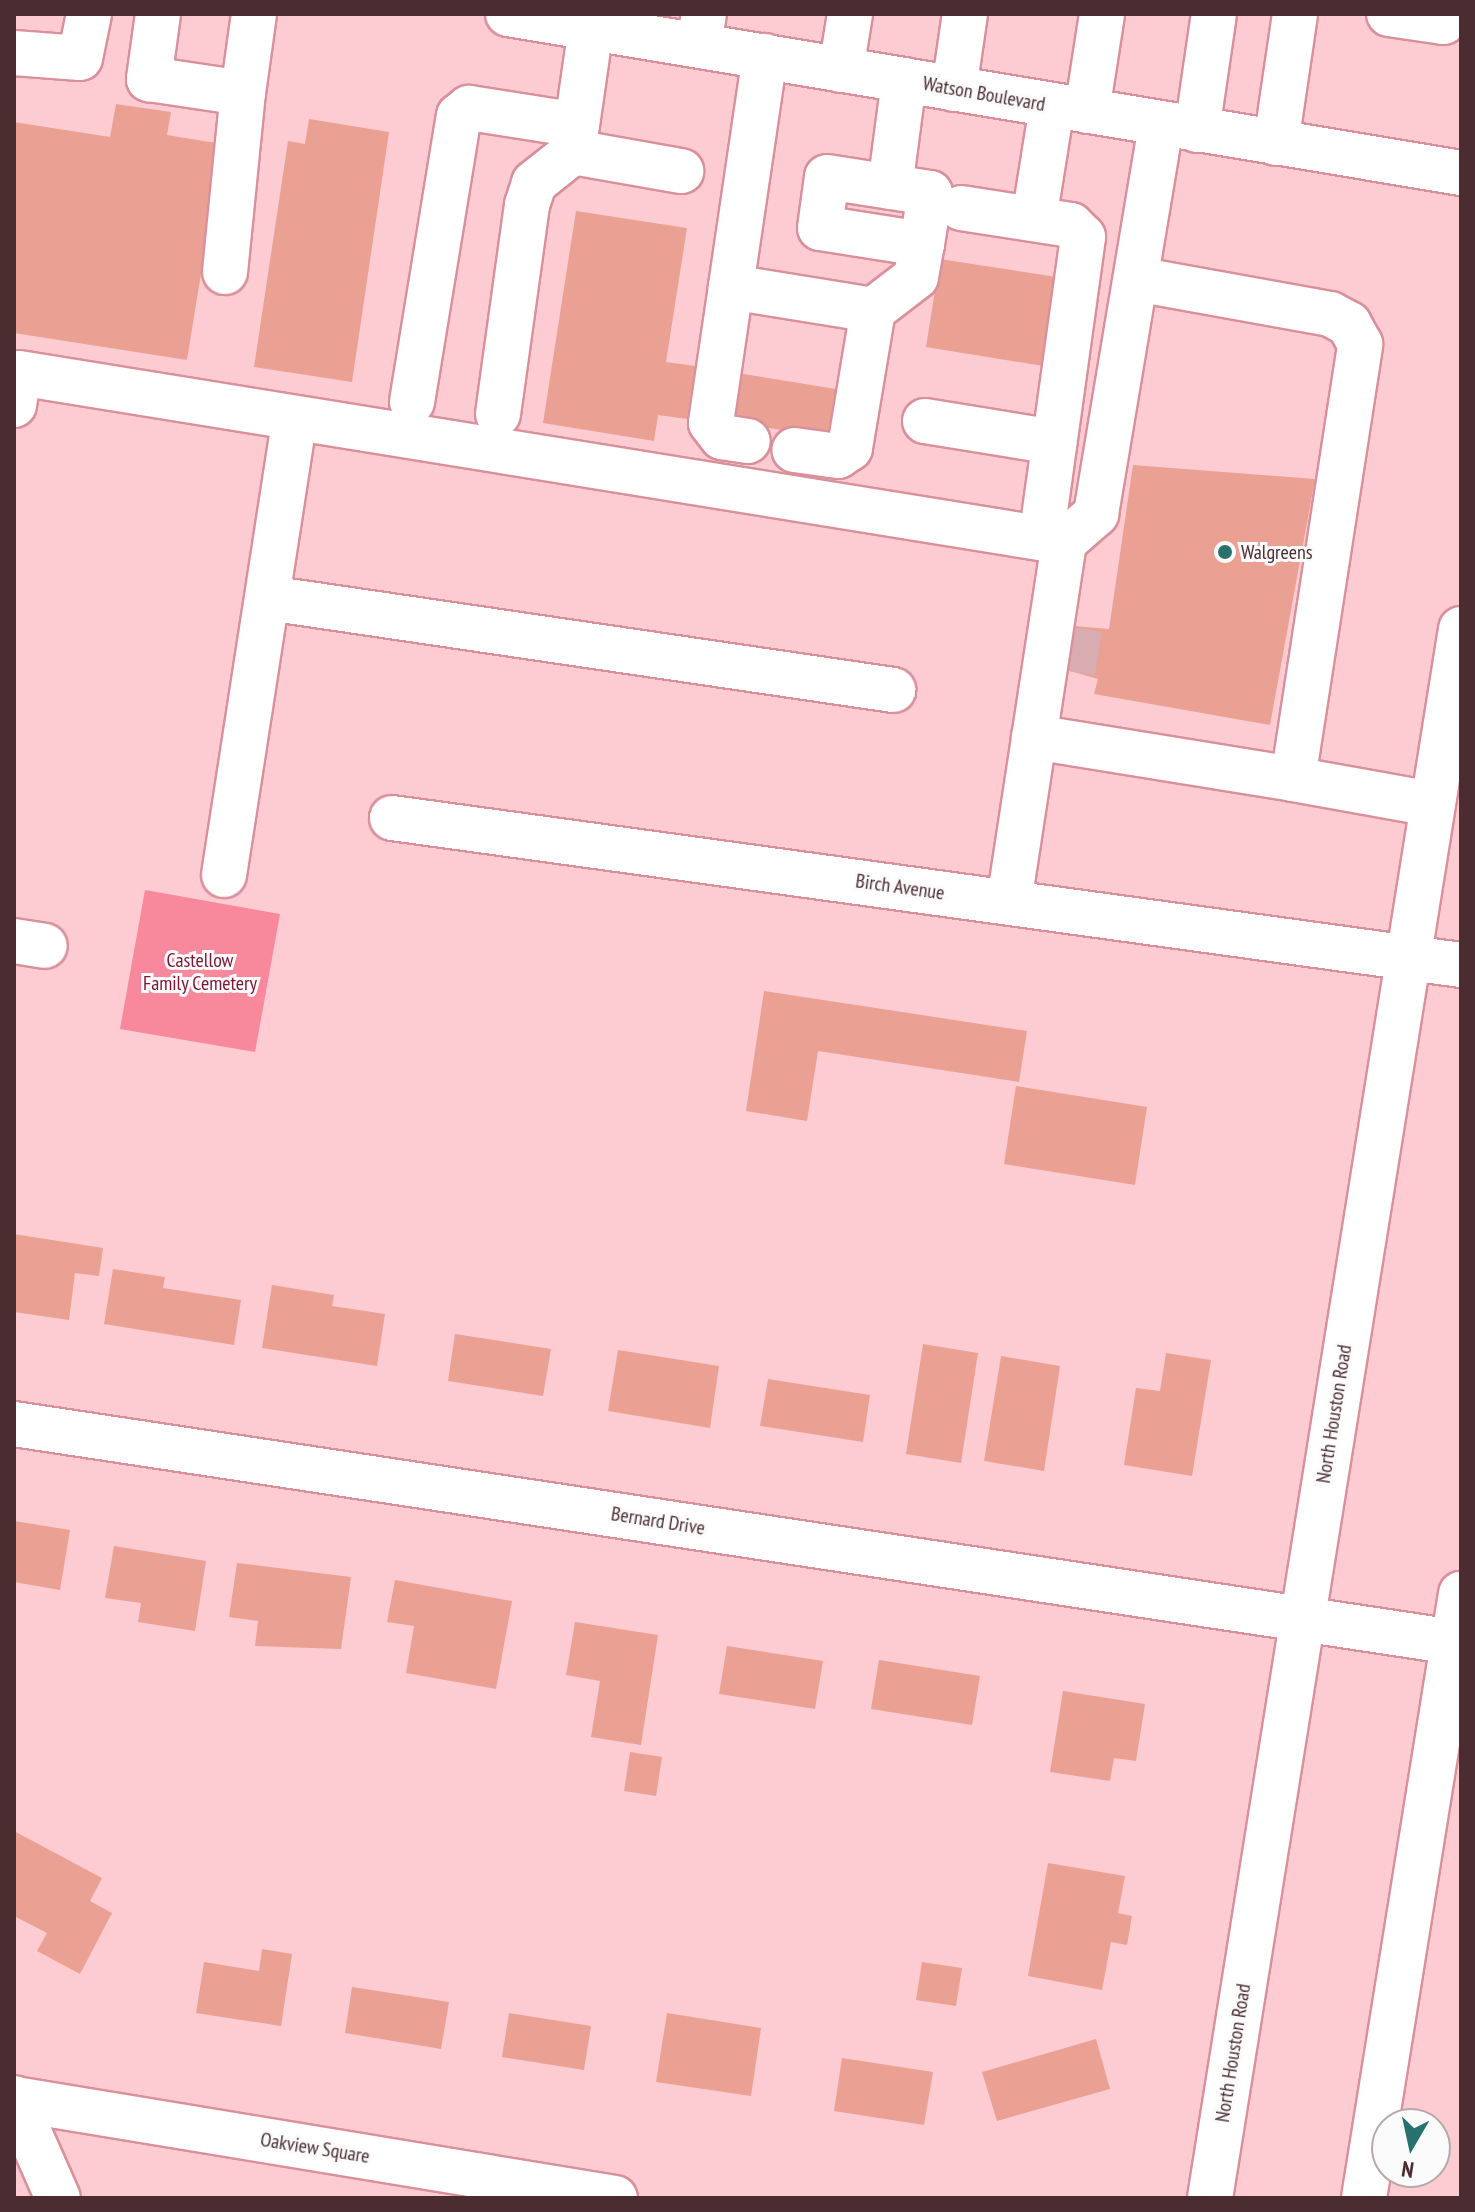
<!DOCTYPE html>
<html>
<head>
<meta charset="utf-8">
<style>
	body { margin:0 }
	#map { position:relative; width:1475px; height:2212px; overflow:hidden; background:#fcccd2; font-family:"PT Sans Narrow",sans-serif }
	div>[style] { position:absolute }
	[style*='--x'] { left:calc(var(--x)*1px); top:calc(var(--y)*1px); width:calc(var(--w)*1px); rotate:calc(var(--a)*1deg) }
	.green>* { inset:0; background:#f8889b }
	.building>* { inset:0; background:#eaa194 }
	.minor-tunnel>* { height:44px; margin-top:-22px; transform-origin:0; background:repeating-linear-gradient(90deg,#d9acb2 0 44px,transparent 0 66px) }
	.roads { filter:drop-shadow(2px 0 #da909b) drop-shadow(-2px 0 #da909b) drop-shadow(0 2px #da909b) drop-shadow(0 -2px #da909b) }
	.minor>* { height:44px; margin:-22px; padding:0 22px; transform-origin:22px; border-radius:22px; background:#fff }
	.major>* { height:44px; margin:-22px; padding:0 22px; transform-origin:22px; border-radius:22px; background:#fff }
	.dots>* { width:22px; height:22px; translate:-50% -50%; box-sizing:border-box; border:4px solid #fbfbfb; border-radius:50% }
	span { translate:-50% -50%; white-space:nowrap; text-align:center; line-height:1.15; -webkit-text-stroke:6px #fbfbfb; paint-order:stroke }
	.street-label { font-size:20px; color:#4b2d31 }
	.poi-label { font-size:20px; color:#4b2d31 }
	.left { translate:0 -50%; text-align:left }
	.park-label { font-size:20px; color:#7c1534 }
	.frame { position:absolute; inset:0; border:16px solid #4b2d31; pointer-events:none }
	.north { position:absolute; left:1371px; top:2108px; width:80px; height:80px; box-sizing:border-box; background:#fbfbfb; border:2px solid #b5a9aa; border-radius:50%; rotate:189deg; font-size:22px; font-weight:700; line-height:32px; text-align:center; color:#4b2d31 }
	.north::after { content:''; display:block; margin:auto; width:28px; height:36px; background:#28726e; clip-path:polygon(50% 0,100% 100%,50% 72%,0 100%) }
</style>
</head>
<body>
<div id="map">
	<div class="green">
		<div style="clip-path:polygon(145px 890px,280px 914px,255px 1052px,120px 1029px)"></div>
	</div>
	<div class="building">
		<div style="clip-path:polygon(116px 104px,171px 112px,167px 135px,222px 144px,187px 360px,14px 333px,14px 122px,110px 137px)"></div>
		<div style="clip-path:polygon(309px 119px,389px 132px,352px 382px,254px 367px,288px 141px,305px 144px)"></div>
		<div style="clip-path:polygon(576px 211px,687px 228px,666px 362px,695px 366px,687px 419px,658px 415px,654px 441px,543px 423px)"></div>
		<div style="clip-path:polygon(940px 259px,1057px 277px,1043px 366px,926px 347px)"></div>
		<div style="clip-path:polygon(737px 373px,842px 390px,834px 438px,729px 422px)"></div>
		<div style="clip-path:polygon(1133px 465px,1315px 479px,1270px 725px,1094px 694px,1098px 679px,1070px 671px,1075px 626px,1109px 629px)"></div>
		<div style="clip-path:polygon(764px 991px,1027px 1031px,1019px 1082px,818px 1051px,807px 1121px,746px 1111px)"></div>
		<div style="clip-path:polygon(1016px 1086px,1147px 1107px,1135px 1185px,1004px 1164px)"></div>
		<div style="clip-path:polygon(14px 1234px,103px 1248px,99px 1276px,75px 1273px,69px 1320px,14px 1312px)"></div>
		<div style="clip-path:polygon(113px 1269px,165px 1277px,163px 1288px,241px 1300px,234px 1345px,104px 1324px)"></div>
		<div style="clip-path:polygon(272px 1285px,334px 1295px,332px 1306px,385px 1314px,377px 1366px,262px 1348px)"></div>
		<div style="clip-path:polygon(455px 1334px,551px 1349px,543px 1396px,448px 1381px)"></div>
		<div style="clip-path:polygon(923px 1344px,978px 1353px,961px 1463px,906px 1454px)"></div>
		<div style="clip-path:polygon(618px 1350px,719px 1366px,710px 1428px,608px 1411px)"></div>
		<div style="clip-path:polygon(1166px 1353px,1211px 1360px,1192px 1476px,1124px 1465px,1136px 1388px,1160px 1391px)"></div>
		<div style="clip-path:polygon(1001px 1356px,1060px 1366px,1044px 1471px,984px 1461px)"></div>
		<div style="clip-path:polygon(768px 1379px,870px 1395px,863px 1442px,760px 1426px)"></div>
		<div style="clip-path:polygon(14px 1521px,70px 1530px,60px 1590px,14px 1582px)"></div>
		<div style="clip-path:polygon(114px 1546px,206px 1561px,195px 1631px,138px 1622px,141px 1603px,105px 1598px)"></div>
		<div style="clip-path:polygon(237px 1563px,351px 1577px,341px 1649px,255px 1646px,258px 1621px,229px 1617px)"></div>
		<div style="clip-path:polygon(395px 1580px,512px 1601px,496px 1689px,406px 1673px,414px 1626px,387px 1622px)"></div>
		<div style="clip-path:polygon(575px 1622px,658px 1635px,641px 1745px,591px 1737px,600px 1681px,566px 1675px)"></div>
		<div style="clip-path:polygon(727px 1646px,823px 1661px,815px 1709px,719px 1694px)"></div>
		<div style="clip-path:polygon(879px 1660px,980px 1676px,972px 1725px,871px 1709px)"></div>
		<div style="clip-path:polygon(1063px 1691px,1145px 1704px,1136px 1761px,1114px 1758px,1110px 1781px,1050px 1772px)"></div>
		<div style="clip-path:polygon(630px 1752px,662px 1757px,656px 1796px,624px 1791px)"></div>
		<div style="clip-path:polygon(14px 1831px,102px 1878px,90px 1901px,112px 1913px,80px 1974px,37px 1951px,47px 1933px,14px 1916px)"></div>
		<div style="clip-path:polygon(1048px 1863px,1125px 1876px,1118px 1913px,1132px 1916px,1127px 1945px,1111px 1942px,1102px 1990px,1028px 1976px)"></div>
		<div style="clip-path:polygon(262px 1949px,292px 1954px,281px 2026px,196px 2013px,204px 1962px,259px 1971px)"></div>
		<div style="clip-path:polygon(922px 1962px,962px 1968px,956px 2006px,916px 2000px)"></div>
		<div style="clip-path:polygon(352px 1987px,449px 2002px,441px 2049px,345px 2033px)"></div>
		<div style="clip-path:polygon(509px 2013px,591px 2026px,584px 2070px,502px 2057px)"></div>
		<div style="clip-path:polygon(667px 2013px,761px 2028px,751px 2096px,656px 2082px)"></div>
		<div style="clip-path:polygon(1096px 2039px,1110px 2089px,997px 2121px,982px 2072px)"></div>
		<div style="clip-path:polygon(842px 2058px,933px 2072px,924px 2125px,834px 2111px)"></div>
	</div>
	<div class="minor-tunnel">
		<div style="--x:1073;--y:672;--w:47;--a:-81.3"></div>
	</div>
	<div class="roads">
		<div class="minor">
			<div style="--x:158;--y:14;--w:66;--a:97.9"></div>
			<div style="--x:149;--y:79;--w:95;--a:8.5"></div>
			<div style="--x:243;--y:93;--w:80;--a:-82.1"></div>
			<div style="--x:593;--y:14;--w:139;--a:98.2"></div>
			<div style="--x:573;--y:152;--w:110;--a:10"></div>
			<div style="--x:1389;--y:14;--w:55;--a:8.4"></div>
			<div style="--x:1443;--y:22;--w:8;--a:-76"></div>
			<div style="--x:699;--y:45;--w:31;--a:-81"></div>
			<div style="--x:14;--y:53;--w:66;--a:4.3"></div>
			<div style="--x:80;--y:58;--w:45;--a:-78.4"></div>
			<div style="--x:765;--y:56;--w:233;--a:98.4"></div>
			<div style="--x:731;--y:287;--w:144;--a:9.2"></div>
			<div style="--x:873;--y:310;--w:140;--a:99.5"></div>
			<div style="--x:850;--y:448;--w:14;--a:146"></div>
			<div style="--x:838;--y:456;--w:44;--a:-172.2"></div>
			<div style="--x:841;--y:70;--w:57;--a:-80.9"></div>
			<div style="--x:954;--y:89;--w:76;--a:-81.7"></div>
			<div style="--x:1087;--y:111;--w:98;--a:-81.2"></div>
			<div style="--x:1197;--y:130;--w:117;--a:-81.7"></div>
			<div style="--x:1276;--y:143;--w:130;--a:-81.6"></div>
			<div style="--x:890;--y:187;--w:108;--a:-82.5"></div>
			<div style="--x:961;--y:208;--w:111;--a:8.8"></div>
			<div style="--x:1071;--y:225;--w:17;--a:45"></div>
			<div style="--x:1083;--y:237;--w:304;--a:97.9"></div>
			<div style="--x:1034;--y:219;--w:114;--a:-80.9"></div>
			<div style="--x:225;--y:272;--w:180;--a:-84.3"></div>
			<div style="--x:731;--y:287;--w:137;--a:98.4"></div>
			<div style="--x:711;--y:423;--w:18;--a:52"></div>
			<div style="--x:722;--y:437;--w:26;--a:9"></div>
			<div style="--x:873;--y:310;--w:54;--a:-37.5"></div>
			<div style="--x:916;--y:277;--w:34;--a:-80"></div>
			<div style="--x:922;--y:244;--w:103;--a:-171.1"></div>
			<div style="--x:820;--y:228;--w:51;--a:-82.2"></div>
			<div style="--x:827;--y:177;--w:104;--a:8.8"></div>
			<div style="--x:930;--y:193;--w:52;--a:98.9"></div>
			<div style="--x:412;--y:402;--w:290;--a:-80.7"></div>
			<div style="--x:459;--y:116;--w:13;--a:-39"></div>
			<div style="--x:469;--y:108;--w:109;--a:8.9"></div>
			<div style="--x:14;--y:405;--w:32;--a:-81"></div>
			<div style="--x:19;--y:373;--w:1059;--a:9.19"></div>
			<div style="--x:498;--y:414;--w:211;--a:-82.1"></div>
			<div style="--x:527;--y:205;--w:23;--a:-72"></div>
			<div style="--x:534;--y:183;--w:50;--a:-38.5"></div>
			<div style="--x:925;--y:421;--w:131;--a:9.2"></div>
			<div style="--x:268;--y:598;--w:632;--a:8.37"></div>
			<div style="--x:1034;--y:737;--w:262;--a:9.2"></div>
			<div style="--x:1293;--y:779;--w:440;--a:-81.2"></div>
			<div style="--x:1360;--y:344;--w:23;--a:-119"></div>
			<div style="--x:1349;--y:324;--w:21;--a:-152"></div>
			<div style="--x:1330;--y:314;--w:197;--a:-169.8"></div>
			<div style="--x:1293;--y:779;--w:141;--a:10.2"></div>
			<div style="--x:392;--y:818;--w:1079;--a:7.83"></div>
			<div style="--x:224;--y:875;--w:462;--a:-81.2"></div>
			<div style="--x:1009;--y:902;--w:364;--a:-81.3"></div>
			<div style="--x:1064;--y:542;--w:43;--a:-41.2"></div>
			<div style="--x:1096;--y:514;--w:395;--a:-80.5"></div>
			<div style="--x:14;--y:941;--w:31;--a:9"></div>
			<div style="--x:14;--y:1424;--w:1455;--a:8.61"></div>
			<div style="--x:14;--y:2098;--w:109;--a:66.3"></div>
			<div style="--x:15;--y:2099;--w:608;--a:9.37"></div>
			<div style="--x:1210;--y:2198;--w:1589;--a:-80.91"></div>
			<div style="--x:1364;--y:2198;--w:612;--a:-80.88"></div>
		</div>
		<div class="major">
			<div style="--x:508;--y:14;--w:966;--a:9.47"></div>
		</div>
	</div>
	<div class="dots">
		<div style="left:1225px;top:552px;background:#28726e"></div>
	</div>
	<div class="street-label">
		<span style="left:984px;top:94px;rotate:10deg">Watson Boulevard</span>
		<span style="left:900px;top:887px;rotate:8deg">Birch Avenue</span>
		<span style="left:1334px;top:1414px;rotate:-81deg">North Houston Road</span>
		<span style="left:658px;top:1521px;rotate:9deg">Bernard Drive</span>
		<span style="left:1233px;top:2053px;rotate:-81deg">North Houston Road</span>
		<span style="left:315px;top:2148px;rotate:9deg">Oakview Square</span>
	</div>
	<div class="poi-label">
		<span class="left" style="left:1241px;top:552px">Walgreens</span>
	</div>
	<div class="park-label">
		<span style="left:200px;top:972px">Castellow<br>Family Cemetery</span>
	</div>
	<div class="frame"></div>
	<div class="north">N</div>
</div>
</body>
</html>
